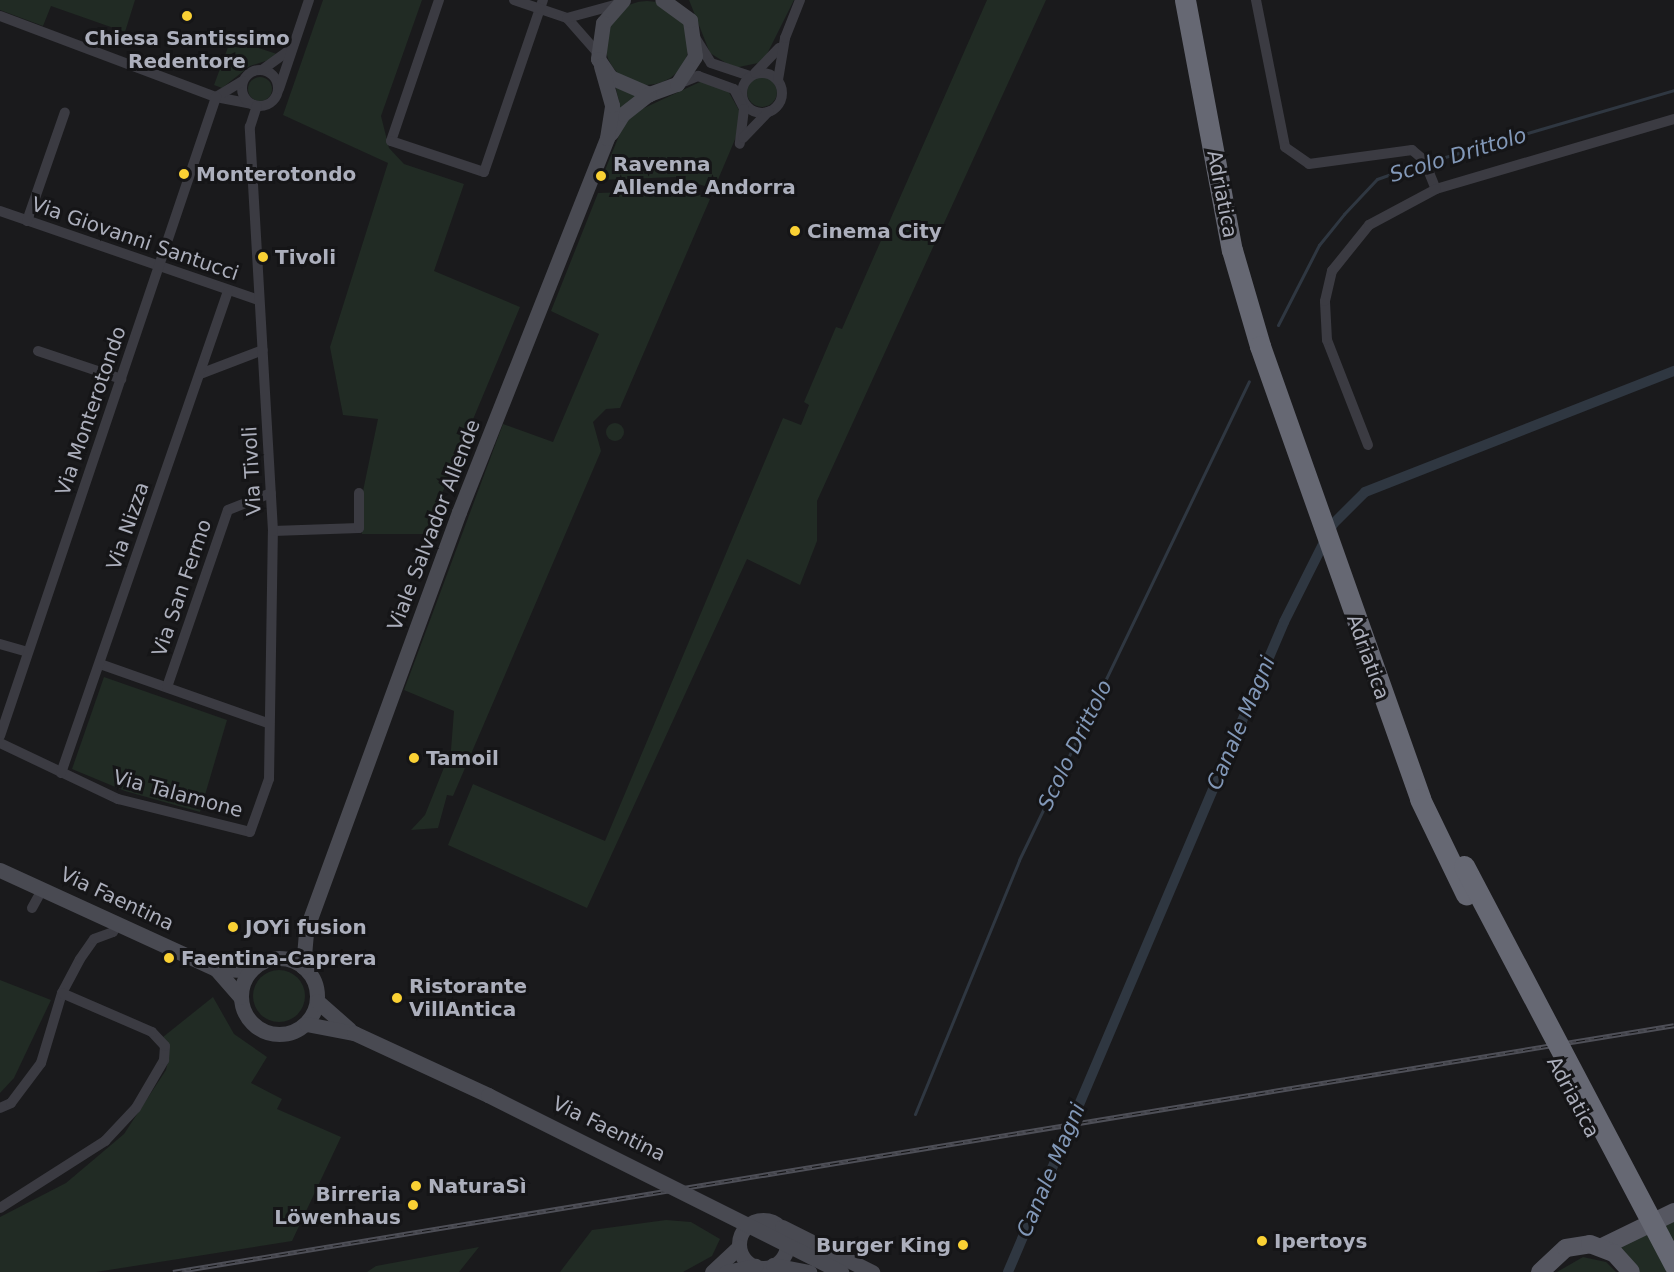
<!DOCTYPE html>
<html>
<head>
<meta charset="utf-8">
<style>
	body { margin:0 }
	#map { position:relative; width:1674px; height:1272px; overflow:hidden; background:#1a1a1c; font-family:"DejaVu Sans",sans-serif }
	div>[style] { position:absolute }
	[style*='--x'] { left:calc(var(--x)*1px); top:calc(var(--y)*1px); width:calc(var(--w)*1px); rotate:calc(var(--a)*1deg) }
	.green>* { inset:0; background:#212b24 }
	.round { border-radius:50% }
	.stream>* { height:3px; margin:-1.5px; padding:0 1.5px; transform-origin:1.5px; border-radius:1.5px; background:#2f3741 }
	.canal>* { height:10px; margin:-5px; padding:0 5px; transform-origin:5px; border-radius:5px; background:#2f3741 }
	.street>* { height:10px; margin:-5px; padding:0 5px; transform-origin:5px; border-radius:5px; background:#3b3b42 }
	.street>.ring { margin:-5px; padding:0; box-sizing:content-box; background:none; border:10px solid #3b3b42; border-radius:50% }
	.secondary>* { height:15px; margin:-7.5px; padding:0 7.5px; transform-origin:7.5px; border-radius:7.5px; background:#494a52 }
	.secondary>.ring { margin:-7.5px; padding:0; box-sizing:content-box; background:none; border:15px solid #494a52; border-radius:50% }
	.primary>* { height:18px; margin:-9px; padding:0 9px; transform-origin:9px; border-radius:9px; background:#565761 }
	.highway>* { height:21px; margin:-10.5px; padding:0 10.5px; transform-origin:10.5px; border-radius:10.5px; background:#666873 }
	.rail>* { height:5px; margin-top:-2.5px; transform-origin:0; background:repeating-linear-gradient(90deg,#151517 0 9px,#4e4f57 0 18px); box-sizing:border-box; border-block:2px solid #4e4f57 }
	.secondary-bridge>* { height:15px; margin:-7.5px; padding:0 7.5px; transform-origin:7.5px; border-radius:7.5px; background:#494a52 }
	.highway-bridge>* { height:21px; margin:-10.5px; padding:0 10.5px; transform-origin:10.5px; border-radius:10.5px; background:#666873 }
	.dots>* { width:16px; height:16px; translate:-50% -50%; box-sizing:border-box; border:3px solid #151517; border-radius:50% }
	span { translate:-50% -50%; white-space:nowrap; text-align:center; line-height:1.15; -webkit-text-stroke:6px #151517; paint-order:stroke }
	.poi-label { font-size:20px; color:#acafbc; font-weight:700 }
	.left { translate:0 -50%; text-align:left }
	.right { translate:-100% -50%; text-align:right }
	.street-label { font-size:20px; color:#acafbc }
	.water-label { font-size:21px; color:#8298b8; font-style:italic }
</style>
</head>
<body>
<div id="map">
	<div class="green">
		<div style="clip-path:polygon(0 0,135px 0,125px 32px,51px 6px,43px 26px,0 10px)"></div>
		<div style="clip-path:polygon(323px 0,422px 0,381px 116px,389px 148px,404px 164px,464px 184px,434px 271px,520px 307px,425px 534px,362px 534px,363px 491px,378px 419px,343px 415px,330px 347px,388px 163px,283px 115px)"></div>
		<div style="clip-path:polygon(689px 0,794px 0,763px 62px,734px 68px,710px 53px)"></div>
		<div style="clip-path:polygon(987px 0,1046px 0,817px 501px,817px 541px,800px 585px,747px 559px,587px 908px,448px 845px,473px 784px,605px 841px,783px 418px,801px 425px,809px 405px,804px 402px,836px 327px,842px 329px)"></div>
		<div class="round" style="left:605px;top:1px;width:84px;height:84px"></div>
		<div style="clip-path:polygon(231px 39px,280px 55px,285px 47px,281px 56px,250px 66px,222px 88px,214px 85px)"></div>
		<div class="round" style="left:248px;top:77px;width:24px;height:24px"></div>
		<div class="round" style="left:747px;top:77px;width:30px;height:30px"></div>
		<div style="clip-path:polygon(702px 81px,727px 89px,740px 112px,739px 130px,714px 189px,676px 177px,601px 180px,627px 116px)"></div>
		<div style="clip-path:polygon(615px 85px,637px 95px,618px 114px,620px 105px)"></div>
		<div style="clip-path:polygon(687px 190px,710px 199px,620px 408px,606px 409px,593px 422px,601px 451px,453px 796px,447px 795px,438px 828px,411px 830px,425px 815px,451px 750px,454px 711px,404px 690px,503px 424px,553px 442px,599px 334px,551px 311px,598px 193px)"></div>
		<div class="round" style="left:606px;top:423px;width:18px;height:18px"></div>
		<div style="clip-path:polygon(104px 677px,227px 720px,200px 812px,125px 791px,72px 769px)"></div>
		<div class="round" style="left:253px;top:970px;width:52px;height:52px"></div>
		<div style="clip-path:polygon(0 980px,51px 1000px,14px 1078px,0 1093px)"></div>
		<div style="clip-path:polygon(213px 997px,234px 1034px,267px 1057px,251px 1083px,282px 1099px,277px 1109px,341px 1137px,292px 1241px,96px 1272px,0 1272px,0 1217px,66px 1183px,124px 1134px,166px 1070px,169px 1056px,163px 1037px)"></div>
		<div style="clip-path:polygon(1674px 1218px,1674px 1272px,1638px 1272px,1618px 1249px)"></div>
		<div style="clip-path:polygon(666px 1220px,691px 1222px,720px 1239px,712px 1256px,683px 1272px,560px 1272px,592px 1230px)"></div>
		<div style="clip-path:polygon(479px 1247px,459px 1272px,367px 1272px,376px 1266px)"></div>
		<div style="clip-path:polygon(1583px 1257px,1606px 1262px,1616px 1272px,1557px 1272px)"></div>
	</div>
	<div class="stream">
		<div style="--x:1428;--y:162;--w:256;--a:-16.3"></div>
		<div style="--x:1278;--y:325;--w:90;--a:-62.9"></div>
		<div style="--x:1319;--y:245;--w:40;--a:-51"></div>
		<div style="--x:1344;--y:214;--w:48;--a:-46.7"></div>
		<div style="--x:1377;--y:179;--w:48;--a:-19.6"></div>
		<div style="--x:915;--y:1114;--w:274;--a:-67.7"></div>
		<div style="--x:1019;--y:860;--w:531;--a:-64.35"></div>
	</div>
	<div class="canal">
		<div style="--x:1008;--y:1272;--w:706;--a:-66.99"></div>
		<div style="--x:1284;--y:622;--w:110;--a:-63.4"></div>
		<div style="--x:1333;--y:524;--w:45;--a:-45"></div>
		<div style="--x:1365;--y:492;--w:332;--a:-21.4"></div>
	</div>
	<div class="street">
		<div style="--x:439;--y:0;--w:149;--a:108.8"></div>
		<div style="--x:391;--y:141;--w:98;--a:18.4"></div>
		<div style="--x:484;--y:172;--w:182;--a:-71.1"></div>
		<div style="--x:514;--y:0;--w:56;--a:18.8"></div>
		<div style="--x:567;--y:18;--w:44;--a:48.7"></div>
		<div style="--x:1256;--y:0;--w:150;--a:78.8"></div>
		<div style="--x:1285;--y:147;--w:29;--a:35"></div>
		<div style="--x:1309;--y:164;--w:104;--a:-7.7"></div>
		<div style="--x:1412;--y:150;--w:16;--a:40"></div>
		<div style="--x:1424;--y:160;--w:31;--a:68"></div>
		<div style="--x:1436;--y:189;--w:248;--a:-16.4"></div>
		<div style="--x:0;--y:16;--w:231;--a:20.6"></div>
		<div style="--x:216;--y:97;--w:36;--a:11"></div>
		<div style="--x:567;--y:18;--w:50;--a:-15.2"></div>
		<div style="--x:696;--y:39;--w:28;--a:58"></div>
		<div style="--x:711;--y:63;--w:41;--a:18.4"></div>
		<div class="ring" style="left:242px;top:70px;width:26px;height:26px"></div>
		<div style="--x:262;--y:70;--w:34;--a:-36"></div>
		<div class="ring" style="left:742px;top:73px;width:30px;height:30px"></div>
		<div style="--x:755;--y:73;--w:35;--a:-46"></div>
		<div style="--x:778;--y:80;--w:43;--a:-80.5"></div>
		<div style="--x:785;--y:38;--w:41;--a:-68.5"></div>
		<div style="--x:678;--y:84;--w:22;--a:-22"></div>
		<div style="--x:698;--y:76;--w:38;--a:20"></div>
		<div style="--x:734;--y:89;--w:22;--a:63"></div>
		<div style="--x:744;--y:109;--w:35;--a:97"></div>
		<div style="--x:279;--y:89;--w:94;--a:-71.4"></div>
		<div style="--x:216;--y:97;--w:31;--a:-31"></div>
		<div style="--x:743;--y:138;--w:37;--a:-46"></div>
		<div style="--x:0;--y:211;--w:274;--a:19"></div>
		<div style="--x:27;--y:221;--w:115;--a:-70.8"></div>
		<div style="--x:38;--y:351;--w:88;--a:18.6"></div>
		<div style="--x:200;--y:374;--w:67;--a:-20.9"></div>
		<div style="--x:1368;--y:445;--w:113;--a:-111.3"></div>
		<div style="--x:1327;--y:340;--w:39;--a:-93"></div>
		<div style="--x:1325;--y:301;--w:31;--a:-77"></div>
		<div style="--x:1332;--y:271;--w:59;--a:-51.2"></div>
		<div style="--x:1369;--y:225;--w:76;--a:-28.2"></div>
		<div style="--x:273;--y:531;--w:86;--a:-2"></div>
		<div style="--x:359;--y:528;--w:35;--a:-90"></div>
		<div style="--x:0;--y:644;--w:29;--a:16"></div>
		<div style="--x:100;--y:664;--w:178;--a:19.4"></div>
		<div style="--x:167;--y:687;--w:187;--a:-71"></div>
		<div style="--x:228;--y:510;--w:46;--a:-21.6"></div>
		<div style="--x:0;--y:736;--w:675;--a:-71.32"></div>
		<div style="--x:0;--y:743;--w:131;--a:25.4"></div>
		<div style="--x:118;--y:799;--w:136;--a:14"></div>
		<div style="--x:250;--y:832;--w:56;--a:-70.3"></div>
		<div style="--x:269;--y:779;--w:248;--a:-89.1"></div>
		<div style="--x:273;--y:531;--w:405;--a:-93.3"></div>
		<div style="--x:250;--y:127;--w:22;--a:-72"></div>
		<div style="--x:61;--y:773;--w:510;--a:-70.89"></div>
		<div style="--x:32;--y:908;--w:21;--a:-61"></div>
		<div style="--x:0;--y:1108;--w:12;--a:-24"></div>
		<div style="--x:11;--y:1103;--w:50;--a:-53.1"></div>
		<div style="--x:41;--y:1063;--w:73;--a:-73.3"></div>
		<div style="--x:62;--y:993;--w:38;--a:-62"></div>
		<div style="--x:80;--y:959;--w:24;--a:-55"></div>
		<div style="--x:94;--y:939;--w:20;--a:-20"></div>
		<div style="--x:113;--y:932;--w:9;--a:-63"></div>
		<div style="--x:0;--y:1208;--w:125;--a:-32.5"></div>
		<div style="--x:105;--y:1141;--w:45;--a:-46.8"></div>
		<div style="--x:136;--y:1108;--w:56;--a:-59.7"></div>
		<div style="--x:164;--y:1060;--w:14;--a:-86"></div>
		<div style="--x:165;--y:1046;--w:19;--a:-133"></div>
		<div style="--x:152;--y:1032;--w:98;--a:-156.6"></div>
	</div>
	<div class="secondary">
		<div style="--x:623;--y:0;--w:30;--a:131"></div>
		<div style="--x:603;--y:23;--w:36;--a:98"></div>
		<div style="--x:598;--y:59;--w:22;--a:56"></div>
		<div style="--x:610;--y:77;--w:43;--a:23.6"></div>
		<div style="--x:649;--y:94;--w:30;--a:-20"></div>
		<div style="--x:677;--y:84;--w:33;--a:-57"></div>
		<div style="--x:695;--y:56;--w:36;--a:-98"></div>
		<div style="--x:690;--y:20;--w:34;--a:-144"></div>
		<div style="--x:611;--y:133;--w:22;--a:-58"></div>
		<div style="--x:623;--y:114;--w:33;--a:-38"></div>
		<div style="--x:0;--y:870;--w:238;--a:24.6"></div>
		<div style="--x:216;--y:969;--w:35;--a:2"></div>
		<div class="ring" style="left:241px;top:958px;width:61px;height:61px"></div>
		<div style="--x:303;--y:967;--w:37;--a:-85"></div>
		<div style="--x:306;--y:930;--w:445;--a:-69.9"></div>
		<div style="--x:459;--y:512;--w:402;--a:-68.4"></div>
		<div style="--x:607;--y:138;--w:33;--a:-81"></div>
		<div style="--x:612;--y:105;--w:41;--a:-105.8"></div>
		<div style="--x:216;--y:969;--w:37;--a:49"></div>
		<div style="--x:317;--y:1001;--w:43;--a:41.2"></div>
		<div style="--x:306;--y:1024;--w:49;--a:10.6"></div>
		<div style="--x:354;--y:1033;--w:148;--a:24.8"></div>
		<div class="ring" style="left:739px;top:1220px;width:33px;height:33px"></div>
		<div style="--x:782;--y:1227;--w:101;--a:26.6"></div>
		<div style="--x:773;--y:1265;--w:37;--a:11"></div>
		<div style="--x:712;--y:1272;--w:37;--a:-43"></div>
		<div style="--x:726;--y:1272;--w:30;--a:-12"></div>
	</div>
	<div class="primary">
		<div style="--x:1602;--y:1247;--w:80;--a:-25.9"></div>
		<div style="--x:1540;--y:1272;--w:35;--a:-43"></div>
		<div style="--x:1566;--y:1248;--w:24;--a:-9"></div>
		<div style="--x:1590;--y:1244;--w:26;--a:21"></div>
		<div style="--x:1614;--y:1253;--w:25;--a:48"></div>
	</div>
	<div class="highway">
		<div style="--x:1185;--y:0;--w:254;--a:79.4"></div>
		<div style="--x:1232;--y:250;--w:100;--a:73.7"></div>
		<div style="--x:1260;--y:346;--w:480;--a:70.5"></div>
		<div style="--x:1420;--y:799;--w:106;--a:64.2"></div>
	</div>
	<div class="rail">
		<div style="--x:173;--y:1272;--w:1521;--a:-9.34"></div>
	</div>
	<div class="secondary-bridge">
		<div style="--x:488;--y:1095;--w:395;--a:26.6"></div>
	</div>
	<div class="highway-bridge">
		<div style="--x:1464;--y:866;--w:451;--a:62.2"></div>
	</div>
	<div class="dots">
		<div style="left:187px;top:16px;background:#fad134"></div>
		<div style="left:184px;top:174px;background:#fad134"></div>
		<div style="left:601px;top:176px;background:#fad134"></div>
		<div style="left:795px;top:231px;background:#fad134"></div>
		<div style="left:263px;top:257px;background:#fad134"></div>
		<div style="left:414px;top:758px;background:#fad134"></div>
		<div style="left:233px;top:927px;background:#fad134"></div>
		<div style="left:169px;top:958px;background:#fad134"></div>
		<div style="left:397px;top:998px;background:#fad134"></div>
		<div style="left:416px;top:1186px;background:#fad134"></div>
		<div style="left:413px;top:1205px;background:#fad134"></div>
		<div style="left:1262px;top:1241px;background:#fad134"></div>
		<div style="left:963px;top:1245px;background:#fad134"></div>
	</div>
	<div class="poi-label">
		<span style="left:187px;top:50px">Chiesa Santissimo<br>Redentore</span>
		<span class="left" style="left:613px;top:176px">Ravenna<br>Allende Andorra</span>
		<span class="left" style="left:196px;top:174px">Monterotondo</span>
		<span class="left" style="left:807px;top:231px">Cinema City</span>
		<span class="left" style="left:275px;top:257px">Tivoli</span>
		<span class="left" style="left:426px;top:758px">Tamoil</span>
		<span class="left" style="left:245px;top:927px">JOYi fusion</span>
		<span class="left" style="left:181px;top:958px">Faentina-Caprera</span>
		<span class="left" style="left:409px;top:998px">Ristorante<br>VillAntica</span>
		<span class="left" style="left:428px;top:1186px">NaturaSì</span>
		<span class="right" style="left:401px;top:1206px">Birreria<br>Löwenhaus</span>
		<span class="left" style="left:1274px;top:1241px">Ipertoys</span>
		<span class="right" style="left:951px;top:1245px">Burger King</span>
	</div>
	<div class="street-label">
		<span style="left:1222px;top:194px;rotate:79deg">Adriatica</span>
		<span style="left:135px;top:239px;rotate:19deg">Via Giovanni Santucci</span>
		<span style="left:91px;top:411px;rotate:-71deg">Via Monterotondo</span>
		<span style="left:252px;top:471px;rotate:-93deg">Via Tivoli</span>
		<span style="left:434px;top:525px;rotate:-69deg">Viale Salvador Allende</span>
		<span style="left:128px;top:526px;rotate:-71deg">Via Nizza</span>
		<span style="left:182px;top:588px;rotate:-71deg">Via San Fermo</span>
		<span style="left:1368px;top:657px;rotate:70deg">Adriatica</span>
		<span style="left:178px;top:794px;rotate:15deg">Via Talamone</span>
		<span style="left:117px;top:899px;rotate:25deg">Via Faentina</span>
		<span style="left:1573px;top:1097px;rotate:62deg">Adriatica</span>
		<span style="left:609px;top:1129px;rotate:26deg">Via Faentina</span>
	</div>
	<div class="water-label">
		<span style="left:1458px;top:155px;rotate:-17deg">Scolo Drittolo</span>
		<span style="left:1241px;top:723px;rotate:-67deg">Canale Magni</span>
		<span style="left:1075px;top:745px;rotate:-64deg">Scolo Drittolo</span>
		<span style="left:1051px;top:1170px;rotate:-67deg">Canale Magni</span>
	</div>
</div>
</body>
</html>
